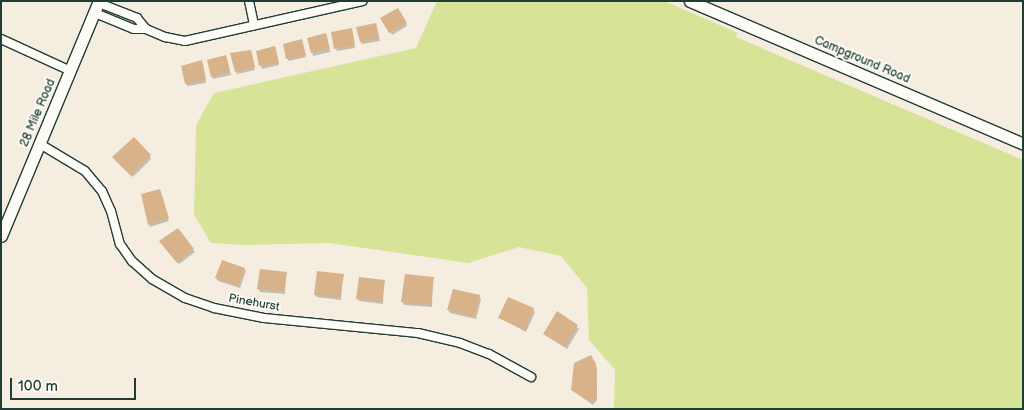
<!DOCTYPE html>
<html>
<head>
<meta charset="utf-8">
<style>
	body { margin:0 }
	#map { position:relative; width:1024px; height:410px; overflow:hidden; background:#f6ede1; font-family:"Balsamiq Sans",sans-serif }
	div>[style] { position:absolute }
	[style*='--x'] { left:calc(var(--x)*1px); top:calc(var(--y)*1px); width:calc(var(--w)*1px); rotate:calc(var(--a)*1deg) }
	.green>* { inset:0; background:#d7e396 }
	.shadow>* { inset:0; background:#0003 }
	.building>* { inset:0; background:#d8b389 }
	.roads { filter:drop-shadow(1px 0 #1f3d34) drop-shadow(-1px 0 #1f3d34) drop-shadow(0 1px #1f3d34) drop-shadow(0 -1px #1f3d34) }
	.street>* { height:8px; margin:-4px; padding:0 4px; transform-origin:4px; border-radius:4px; background:#fdfcf7 }
	.secondary>* { height:11px; margin:-5.5px; padding:0 5.5px; transform-origin:5.5px; border-radius:5.5px; background:#fdfcf7 }
	span { translate:-50% -50%; white-space:nowrap; text-align:center; line-height:1.15; -webkit-text-stroke:4px #fdfcf7; paint-order:stroke }
	.street-label { font-size:12px; color:#1f3d34 }
	.frame { position:absolute; inset:0; border:2px solid #1f3d34; pointer-events:none }
	.scale { position:absolute; left:10px; top:378px; width:126px; height:22px; box-sizing:border-box; border:2px solid #1f3d34; border-top:0; padding-left:6px; font-size:15px; line-height:18px; white-space:nowrap; color:#1f3d34; -webkit-text-stroke:4px #fdfcf7; paint-order:stroke }
</style>
</head>
<body>
<div id="map">
	<div class="green">
		<div style="clip-path:polygon(437px 1px,664px 1px,738px 33px,736px 37px,1023px 160px,1023px 409px,614px 409px,615px 370px,589px 340px,587px 288px,561px 256px,519px 247px,468px 263px,330px 243px,242px 245px,211px 243px,194px 215px,196px 125px,214px 93px,416px 48px)"></div>
	</div>
	<div class="shadow">
		<div style="clip-path:polygon(398px 10px,407px 26px,392px 35px,382px 18px)"></div>
		<div style="clip-path:polygon(376px 24px,380px 41px,362px 44px,361px 42px)"></div>
		<div style="clip-path:polygon(352px 32px,355px 48px,337px 51px,336px 49px)"></div>
		<div style="clip-path:polygon(326px 34px,330px 52px,313px 56px,309px 39px)"></div>
		<div style="clip-path:polygon(302px 41px,306px 57px,289px 61px,287px 58px)"></div>
		<div style="clip-path:polygon(276px 50px,279px 65px,262px 69px,257px 52px)"></div>
		<div style="clip-path:polygon(252px 54px,255px 70px,237px 74px,236px 71px)"></div>
		<div style="clip-path:polygon(226px 56px,231px 75px,213px 79px,212px 76px)"></div>
		<div style="clip-path:polygon(203px 64px,206px 83px,187px 86px,182px 67px)"></div>
		<div style="clip-path:polygon(150px 156px,151px 159px,133px 177px,115px 160px)"></div>
		<div style="clip-path:polygon(161px 193px,169px 221px,150px 227px,149px 224px)"></div>
		<div style="clip-path:polygon(178px 230px,195px 252px,179px 264px,162px 244px)"></div>
		<div style="clip-path:polygon(244px 269px,246px 271px,240px 288px,218px 281px,216px 278px)"></div>
		<div style="clip-path:polygon(286px 273px,285px 294px,260px 292px,258px 289px)"></div>
		<div style="clip-path:polygon(343px 275px,341px 300px,317px 297px,315px 295px)"></div>
		<div style="clip-path:polygon(433px 278px,432px 307px,404px 305px,402px 302px)"></div>
		<div style="clip-path:polygon(384px 281px,383px 304px,359px 301px,357px 298px)"></div>
		<div style="clip-path:polygon(479px 296px,481px 299px,476px 319px,450px 313px,448px 310px)"></div>
		<div style="clip-path:polygon(533px 309px,535px 312px,526px 332px,500px 318px)"></div>
		<div style="clip-path:polygon(557px 313px,579px 329px,567px 349px,544px 334px)"></div>
		<div style="clip-path:polygon(590px 357px,597px 368px,597px 400px,593px 405px,572px 390px)"></div>
	</div>
	<div class="building">
		<div style="clip-path:polygon(398px 8px,407px 23px,389px 33px,380px 18px)"></div>
		<div style="clip-path:polygon(376px 23px,379px 38px,360px 42px,356px 27px)"></div>
		<div style="clip-path:polygon(352px 28px,355px 45px,334px 49px,331px 32px)"></div>
		<div style="clip-path:polygon(326px 33px,330px 49px,311px 53px,307px 38px)"></div>
		<div style="clip-path:polygon(302px 39px,306px 55px,286px 59px,283px 44px)"></div>
		<div style="clip-path:polygon(275px 46px,279px 63px,259px 66px,256px 51px)"></div>
		<div style="clip-path:polygon(251px 50px,255px 67px,235px 72px,230px 53px)"></div>
		<div style="clip-path:polygon(226px 55px,230px 72px,211px 77px,207px 60px)"></div>
		<div style="clip-path:polygon(202px 60px,206px 80px,185px 84px,181px 66px)"></div>
		<div style="clip-path:polygon(134px 137px,151px 155px,131px 176px,112px 157px)"></div>
		<div style="clip-path:polygon(160px 189px,169px 218px,148px 225px,141px 194px)"></div>
		<div style="clip-path:polygon(178px 228px,194px 249px,177px 263px,159px 241px)"></div>
		<div style="clip-path:polygon(222px 260px,245px 268px,238px 286px,215px 278px)"></div>
		<div style="clip-path:polygon(260px 269px,287px 272px,284px 292px,257px 289px)"></div>
		<div style="clip-path:polygon(317px 271px,344px 274px,340px 298px,314px 295px)"></div>
		<div style="clip-path:polygon(405px 274px,434px 277px,431px 305px,401px 302px)"></div>
		<div style="clip-path:polygon(359px 277px,385px 280px,382px 302px,356px 299px)"></div>
		<div style="clip-path:polygon(453px 289px,480px 295px,475px 317px,447px 310px)"></div>
		<div style="clip-path:polygon(508px 297px,534px 308px,525px 330px,498px 318px)"></div>
		<div style="clip-path:polygon(557px 311px,578px 325px,565px 347px,543px 334px)"></div>
		<div style="clip-path:polygon(591px 355px,596px 364px,597px 397px,592px 403px,571px 390px,574px 363px)"></div>
	</div>
	<div class="roads">
		<div class="street">
			<div style="--x:249;--y:1;--w:25;--a:78"></div>
			<div style="--x:99;--y:3;--w:41;--a:21.5"></div>
			<div style="--x:137;--y:18;--w:14;--a:51"></div>
			<div style="--x:95;--y:13;--w:42;--a:22.3"></div>
			<div style="--x:134;--y:29;--w:12;--a:0"></div>
			<div style="--x:146;--y:29;--w:21;--a:23"></div>
			<div style="--x:165;--y:37;--w:20;--a:11"></div>
			<div style="--x:185;--y:41;--w:182;--a:-12.7"></div>
			<div style="--x:1;--y:39;--w:77;--a:24.6"></div>
			<div style="--x:40;--y:144;--w:52;--a:31"></div>
			<div style="--x:85;--y:171;--w:26;--a:50"></div>
			<div style="--x:102;--y:191;--w:22;--a:66"></div>
			<div style="--x:111;--y:211;--w:34;--a:75"></div>
			<div style="--x:120;--y:244;--w:21;--a:55"></div>
			<div style="--x:132;--y:261;--w:27;--a:42"></div>
			<div style="--x:152;--y:279;--w:38;--a:30"></div>
			<div style="--x:185;--y:298;--w:31;--a:19"></div>
			<div style="--x:214;--y:308;--w:51;--a:11.3"></div>
			<div style="--x:264;--y:318;--w:155;--a:5.6"></div>
			<div style="--x:418;--y:333;--w:43;--a:13.4"></div>
			<div style="--x:460;--y:343;--w:31;--a:21"></div>
			<div style="--x:489;--y:354;--w:48;--a:28.7"></div>
		</div>
		<div class="secondary">
			<div style="--x:690;--y:1;--w:362;--a:23.2"></div>
			<div style="--x:1;--y:236;--w:255;--a:-67.4"></div>
		</div>
	</div>
	<div class="street-label">
		<span style="left:862px;top:60px;rotate:23deg">Campground Road</span>
		<span style="left:38px;top:113px;rotate:-67deg">28 Mile Road</span>
		<span style="left:254px;top:303px;rotate:10deg">Pinehurst</span>
	</div>
	<div class="frame"></div>
	<div class="scale">100 m</div>
</div>
</body>
</html>
